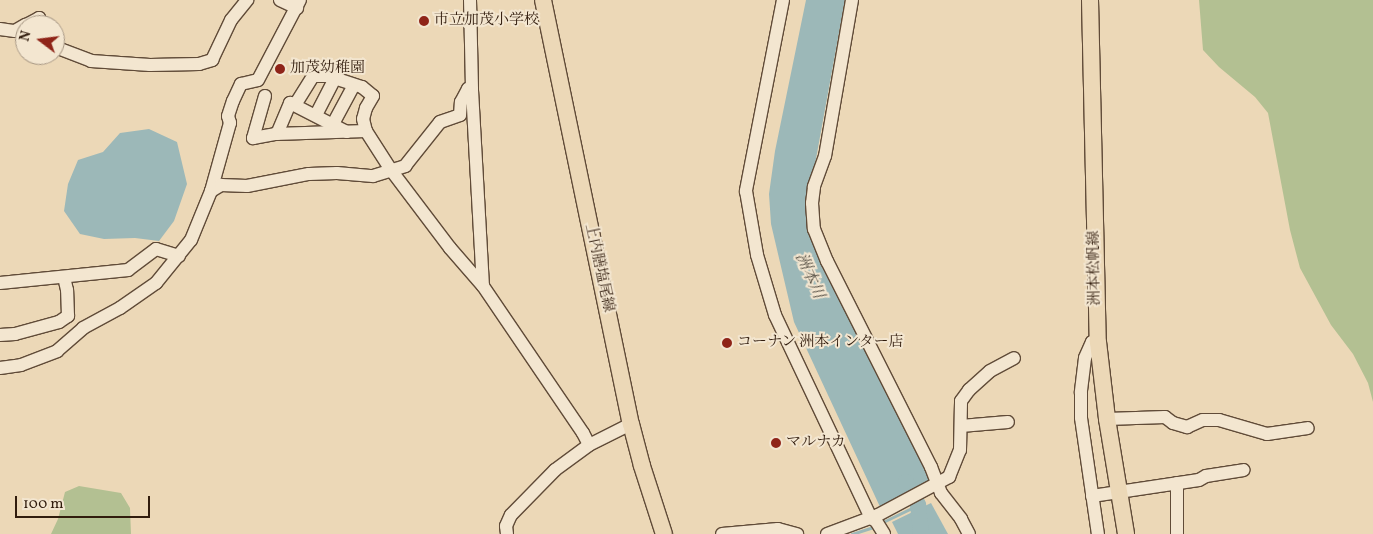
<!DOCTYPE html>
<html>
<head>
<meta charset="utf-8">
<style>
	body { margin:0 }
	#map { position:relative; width:1373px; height:534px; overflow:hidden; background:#ecd8b7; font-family:Vollkorn,"Noto Serif JP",serif }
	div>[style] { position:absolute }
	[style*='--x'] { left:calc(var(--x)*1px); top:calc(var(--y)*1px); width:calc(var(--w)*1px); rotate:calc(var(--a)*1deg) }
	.green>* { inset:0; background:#b3c092 }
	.water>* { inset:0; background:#9cb8b8 }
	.stream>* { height:2.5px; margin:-1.25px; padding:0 1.25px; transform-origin:1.25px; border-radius:1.25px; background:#9cb8b8 }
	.river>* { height:16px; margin:-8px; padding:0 8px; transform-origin:8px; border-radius:8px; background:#9cb8b8 }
	.roads { filter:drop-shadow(1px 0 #604b38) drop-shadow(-1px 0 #604b38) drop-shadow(0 1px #604b38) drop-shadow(0 -1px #604b38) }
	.minor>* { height:12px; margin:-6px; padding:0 6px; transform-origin:6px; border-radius:6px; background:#f3e6d0 }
	.major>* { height:16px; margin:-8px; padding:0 8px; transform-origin:8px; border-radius:8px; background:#ecd8b7 }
	.dots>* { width:14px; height:14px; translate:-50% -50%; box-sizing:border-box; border:2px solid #f3e6d0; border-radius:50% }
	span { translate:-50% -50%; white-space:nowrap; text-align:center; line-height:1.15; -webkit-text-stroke:4px #f3e6d0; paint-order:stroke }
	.poi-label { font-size:15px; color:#311c0d }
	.left { translate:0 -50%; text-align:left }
	.street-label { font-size:15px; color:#311c0d }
	.water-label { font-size:16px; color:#514b40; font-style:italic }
	.north { position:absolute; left:15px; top:15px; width:50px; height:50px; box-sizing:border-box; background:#f3e6d0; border:1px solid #a59582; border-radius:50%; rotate:285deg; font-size:14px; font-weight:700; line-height:20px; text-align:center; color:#311c0d }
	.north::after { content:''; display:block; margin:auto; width:18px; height:22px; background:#8f2418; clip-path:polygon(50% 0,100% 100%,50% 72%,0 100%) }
	.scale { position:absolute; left:15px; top:496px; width:135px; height:22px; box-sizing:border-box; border:2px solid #311c0d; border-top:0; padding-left:6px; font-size:15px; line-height:18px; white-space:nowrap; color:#311c0d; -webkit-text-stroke:4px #f3e6d0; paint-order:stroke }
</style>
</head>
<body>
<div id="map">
	<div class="green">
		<div style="clip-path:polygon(1199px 0,1373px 0,1373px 402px,1368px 383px,1353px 354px,1331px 325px,1300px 268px,1290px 230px,1268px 113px,1255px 97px,1219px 67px,1203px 50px)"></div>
		<div style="clip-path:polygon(79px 486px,121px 493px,130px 508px,131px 534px,51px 534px,58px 519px,65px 492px)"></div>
	</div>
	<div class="water">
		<div style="clip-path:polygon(806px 0,845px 0,811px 186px,809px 211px,934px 482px,881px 509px,794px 322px,771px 224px,769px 194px,775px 151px)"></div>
		<div style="clip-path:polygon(149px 129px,177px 142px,187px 184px,174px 221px,159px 241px,135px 238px,104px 239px,80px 234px,64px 211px,68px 184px,78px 160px,103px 152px,120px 133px)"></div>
		<div style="clip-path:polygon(931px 503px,948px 534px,898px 534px,892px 522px)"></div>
	</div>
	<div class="stream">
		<div style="--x:881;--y:523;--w:41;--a:-25.9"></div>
		<div style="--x:852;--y:534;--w:23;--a:-18"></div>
	</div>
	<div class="river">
		<div style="--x:906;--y:482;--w:26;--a:62"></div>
		<div style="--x:918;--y:505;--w:29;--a:84"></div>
	</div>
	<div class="roads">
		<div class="minor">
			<div style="--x:280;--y:0;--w:19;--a:25"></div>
			<div style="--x:470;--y:0;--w:90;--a:88.7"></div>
			<div style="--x:472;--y:90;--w:196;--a:86.8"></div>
			<div style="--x:783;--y:0;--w:195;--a:101"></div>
			<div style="--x:746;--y:191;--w:65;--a:80.2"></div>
			<div style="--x:757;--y:255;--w:63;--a:73.3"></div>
			<div style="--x:775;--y:315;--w:225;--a:64.7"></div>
			<div style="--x:871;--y:518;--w:6;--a:31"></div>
			<div style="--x:876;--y:521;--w:15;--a:58"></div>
			<div style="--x:852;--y:0;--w:158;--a:99.8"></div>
			<div style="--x:825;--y:156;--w:33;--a:110"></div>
			<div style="--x:814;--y:187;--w:16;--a:97"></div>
			<div style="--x:812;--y:203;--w:26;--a:86"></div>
			<div style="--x:814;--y:229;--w:35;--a:68"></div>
			<div style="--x:827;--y:261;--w:231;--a:63.2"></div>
			<div style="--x:931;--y:467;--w:28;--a:69"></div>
			<div style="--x:941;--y:493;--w:33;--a:52"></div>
			<div style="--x:961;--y:519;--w:17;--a:62"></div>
			<div style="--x:26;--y:25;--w:15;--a:-28"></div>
			<div style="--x:39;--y:18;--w:8;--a:67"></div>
			<div style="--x:0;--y:29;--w:15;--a:8"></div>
			<div style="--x:15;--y:31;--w:12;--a:-31"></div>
			<div style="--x:55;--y:47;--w:39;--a:21"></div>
			<div style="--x:91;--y:61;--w:59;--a:3.9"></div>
			<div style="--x:150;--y:65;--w:49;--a:-1.2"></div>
			<div style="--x:199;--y:64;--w:14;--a:-17"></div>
			<div style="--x:212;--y:60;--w:44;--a:-64.6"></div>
			<div style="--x:231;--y:20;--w:26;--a:-51"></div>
			<div style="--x:265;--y:96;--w:44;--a:105.9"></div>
			<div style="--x:253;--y:138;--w:22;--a:-10"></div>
			<div style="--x:275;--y:134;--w:91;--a:-1.9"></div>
			<div style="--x:295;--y:105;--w:34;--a:-58"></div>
			<div style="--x:313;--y:76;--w:15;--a:0"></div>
			<div style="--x:328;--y:76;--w:36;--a:18"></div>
			<div style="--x:362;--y:87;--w:14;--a:39"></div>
			<div style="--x:373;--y:96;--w:14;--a:120"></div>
			<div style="--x:366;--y:108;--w:11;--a:105"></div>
			<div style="--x:363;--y:119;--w:12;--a:76"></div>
			<div style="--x:366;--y:131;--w:46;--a:57.3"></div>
			<div style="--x:391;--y:170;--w:98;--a:52.9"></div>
			<div style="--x:450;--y:248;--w:50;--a:49"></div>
			<div style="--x:483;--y:286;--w:178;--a:55.8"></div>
			<div style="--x:583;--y:433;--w:13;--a:63"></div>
			<div style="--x:316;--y:115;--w:42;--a:-62.8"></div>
			<div style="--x:333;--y:124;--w:44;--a:-61.7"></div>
			<div style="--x:277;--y:134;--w:34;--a:-67"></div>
			<div style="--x:290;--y:103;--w:64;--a:27"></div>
			<div style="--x:211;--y:191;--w:71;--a:-74.4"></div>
			<div style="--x:230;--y:123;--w:7;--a:-106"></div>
			<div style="--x:228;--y:116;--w:16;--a:-72"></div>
			<div style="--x:233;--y:101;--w:19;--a:-65"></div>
			<div style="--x:241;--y:84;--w:17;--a:-13"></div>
			<div style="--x:258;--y:80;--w:90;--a:-62.3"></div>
			<div style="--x:0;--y:283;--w:129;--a:-5.8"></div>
			<div style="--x:128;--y:270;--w:35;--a:-37"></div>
			<div style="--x:156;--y:249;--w:24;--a:17"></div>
			<div style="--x:0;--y:335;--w:15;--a:-4"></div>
			<div style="--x:15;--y:334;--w:46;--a:-15.3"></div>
			<div style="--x:59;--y:322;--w:11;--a:-34"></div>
			<div style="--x:68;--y:316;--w:26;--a:-92"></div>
			<div style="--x:67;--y:290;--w:13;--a:-103"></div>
			<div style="--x:1098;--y:342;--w:6;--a:180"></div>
			<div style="--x:1092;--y:342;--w:17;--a:114"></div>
			<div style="--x:1085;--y:358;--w:35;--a:97"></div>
			<div style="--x:1081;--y:393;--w:25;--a:90"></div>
			<div style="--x:1081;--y:418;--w:117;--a:81.7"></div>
			<div style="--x:0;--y:368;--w:21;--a:-8"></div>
			<div style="--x:21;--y:365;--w:39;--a:-21"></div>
			<div style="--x:57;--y:351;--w:35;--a:-41"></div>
			<div style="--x:83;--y:328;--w:42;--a:-28.4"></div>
			<div style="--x:120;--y:308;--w:44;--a:-34.8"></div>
			<div style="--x:156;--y:283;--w:55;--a:-50.9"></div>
			<div style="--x:191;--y:240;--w:53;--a:-67.8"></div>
			<div style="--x:211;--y:191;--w:12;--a:-31"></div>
			<div style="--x:221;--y:185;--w:26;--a:2"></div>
			<div style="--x:247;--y:186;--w:63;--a:-11"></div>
			<div style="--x:309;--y:174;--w:28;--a:-2"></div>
			<div style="--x:337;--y:173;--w:36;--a:5"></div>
			<div style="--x:373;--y:176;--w:34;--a:-17"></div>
			<div style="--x:405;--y:166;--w:56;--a:-51.5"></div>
			<div style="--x:440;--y:122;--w:21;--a:-19"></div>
			<div style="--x:460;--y:115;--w:13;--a:-86"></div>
			<div style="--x:461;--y:102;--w:15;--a:-62"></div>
			<div style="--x:468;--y:89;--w:4;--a:14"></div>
			<div style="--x:1107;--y:419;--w:58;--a:-2"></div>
			<div style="--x:1165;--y:417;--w:10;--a:37"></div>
			<div style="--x:1173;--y:423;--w:15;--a:16"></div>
			<div style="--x:1187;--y:427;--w:17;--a:-24"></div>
			<div style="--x:1203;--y:420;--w:16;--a:0"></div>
			<div style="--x:1219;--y:420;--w:50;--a:16.3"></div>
			<div style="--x:1267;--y:434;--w:41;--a:-8.3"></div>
			<div style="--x:961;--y:426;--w:47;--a:-4.9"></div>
			<div style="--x:1092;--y:496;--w:108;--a:-8.5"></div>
			<div style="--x:1199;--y:480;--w:8;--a:-30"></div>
			<div style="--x:1206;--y:476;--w:38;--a:-9"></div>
			<div style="--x:507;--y:534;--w:8;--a:-97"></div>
			<div style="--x:506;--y:526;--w:12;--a:-66"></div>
			<div style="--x:511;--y:515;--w:63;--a:-45.6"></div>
			<div style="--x:555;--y:470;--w:42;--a:-36.3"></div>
			<div style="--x:589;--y:445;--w:47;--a:-26.6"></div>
			<div style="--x:722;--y:534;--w:56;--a:-5.1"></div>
			<div style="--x:778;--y:529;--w:20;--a:15"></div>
			<div style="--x:827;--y:534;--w:54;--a:-20.4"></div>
			<div style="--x:878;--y:515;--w:81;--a:-28.2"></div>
			<div style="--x:949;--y:477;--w:29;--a:-68"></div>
			<div style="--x:960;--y:450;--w:49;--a:-88.8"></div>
			<div style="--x:961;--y:401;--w:14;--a:-54"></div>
			<div style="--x:969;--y:390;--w:28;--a:-42"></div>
			<div style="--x:990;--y:371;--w:27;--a:-28"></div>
			<div style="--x:1177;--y:534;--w:51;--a:-90"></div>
		</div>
		<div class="major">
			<div style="--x:543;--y:0;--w:433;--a:78.3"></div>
			<div style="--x:631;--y:424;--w:43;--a:75.3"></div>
			<div style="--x:642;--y:466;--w:71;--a:72.1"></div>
			<div style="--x:1090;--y:0;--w:342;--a:88.7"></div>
			<div style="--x:1098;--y:342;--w:78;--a:83.3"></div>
			<div style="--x:1107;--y:419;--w:117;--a:80.6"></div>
		</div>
	</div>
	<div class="dots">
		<div style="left:424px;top:21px;background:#8f2418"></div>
		<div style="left:280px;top:69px;background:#8f2418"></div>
		<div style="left:727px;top:343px;background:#8f2418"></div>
		<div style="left:776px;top:443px;background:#8f2418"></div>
	</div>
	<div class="poi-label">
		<span class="left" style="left:434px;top:21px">市立加茂小学校</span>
		<span class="left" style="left:290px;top:69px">加茂幼稚園</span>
		<span class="left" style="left:737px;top:343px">コーナン 洲本インター店</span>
		<span class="left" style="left:786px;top:443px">マルナカ</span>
	</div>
	<div class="street-label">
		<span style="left:599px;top:268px;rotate:78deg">上内膳塩尾線</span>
		<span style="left:1095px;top:268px;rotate:-91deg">洲本松帆線</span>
	</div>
	<div class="water-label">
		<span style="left:809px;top:276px;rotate:66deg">洲本川</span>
	</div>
	<div class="north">N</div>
	<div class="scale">100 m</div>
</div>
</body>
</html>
